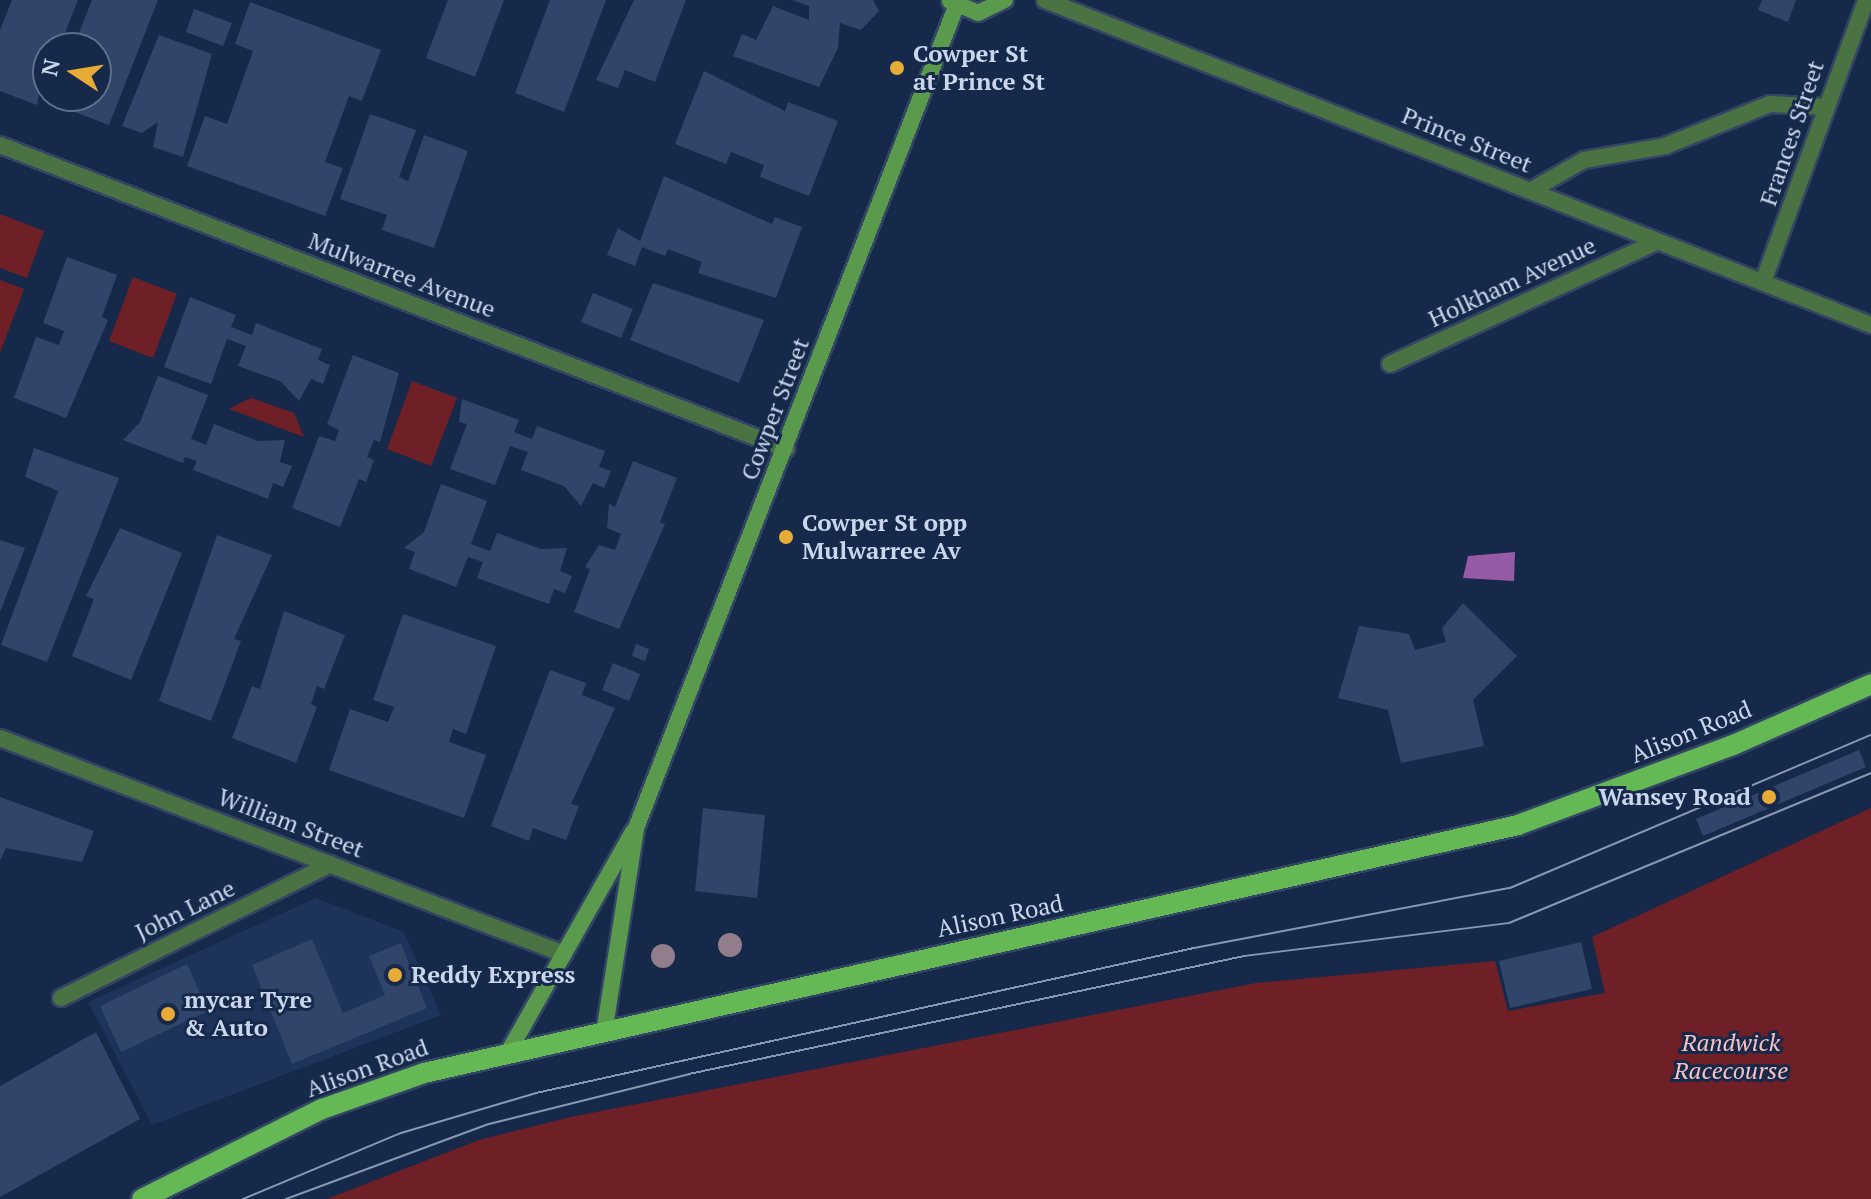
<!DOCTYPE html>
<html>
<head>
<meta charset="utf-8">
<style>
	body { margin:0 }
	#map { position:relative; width:1871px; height:1199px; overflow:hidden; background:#16294a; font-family:"PT Serif",serif }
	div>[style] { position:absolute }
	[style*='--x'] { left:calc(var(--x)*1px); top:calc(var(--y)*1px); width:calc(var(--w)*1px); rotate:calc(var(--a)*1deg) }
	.built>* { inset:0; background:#1d335a }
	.green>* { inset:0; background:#6f2026 }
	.water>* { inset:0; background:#975aa4 }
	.building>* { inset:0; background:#304569 }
	.roads { filter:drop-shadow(2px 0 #334564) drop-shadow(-2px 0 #334564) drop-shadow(0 2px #334564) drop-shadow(0 -2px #334564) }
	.lane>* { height:16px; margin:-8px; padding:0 8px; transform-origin:8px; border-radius:8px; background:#4a7243 }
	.street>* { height:16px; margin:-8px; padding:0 8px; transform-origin:8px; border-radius:8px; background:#4a7243 }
	.secondary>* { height:16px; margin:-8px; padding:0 8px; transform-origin:8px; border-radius:8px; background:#599a4d }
	.primary>* { height:20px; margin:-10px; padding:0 10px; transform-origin:10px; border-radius:10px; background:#64b954 }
	.tram>* { height:2px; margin:-1px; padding:0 1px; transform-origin:1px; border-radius:1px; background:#8998b2 }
	.trees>* { width:24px; height:24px; margin:-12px; border-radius:50%; background:#927d8a }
	.dots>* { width:22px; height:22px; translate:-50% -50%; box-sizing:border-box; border:4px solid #16294a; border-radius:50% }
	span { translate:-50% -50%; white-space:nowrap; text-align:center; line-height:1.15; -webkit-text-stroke:6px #16294a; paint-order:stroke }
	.poi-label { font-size:24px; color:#c9d6ec; font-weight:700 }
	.left { translate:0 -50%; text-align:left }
	.right { translate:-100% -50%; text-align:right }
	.street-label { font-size:24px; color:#c9d6ec }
	.park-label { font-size:24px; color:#f8c1bf; font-style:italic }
	.north { position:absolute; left:32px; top:32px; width:80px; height:80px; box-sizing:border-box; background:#16294a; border:2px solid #5e6e8b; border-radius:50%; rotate:282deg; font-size:22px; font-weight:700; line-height:32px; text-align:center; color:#c9d6ec }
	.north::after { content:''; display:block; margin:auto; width:28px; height:36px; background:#e7ac36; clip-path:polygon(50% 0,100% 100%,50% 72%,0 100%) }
</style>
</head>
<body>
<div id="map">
	<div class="built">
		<div style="clip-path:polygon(316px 898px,404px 932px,441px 1015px,152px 1125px,88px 1002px)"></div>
	</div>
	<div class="green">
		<div style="clip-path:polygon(0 214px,44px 231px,27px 278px,0 268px)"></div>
		<div style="clip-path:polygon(133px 277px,177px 294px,153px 358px,109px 341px)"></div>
		<div style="clip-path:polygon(0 280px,24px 289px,0 353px)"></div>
		<div style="clip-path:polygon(412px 381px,457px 398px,431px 466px,387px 449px)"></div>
		<div style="clip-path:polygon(251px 398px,294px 413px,304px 437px,229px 409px)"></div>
		<div style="clip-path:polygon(1871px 808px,1871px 1199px,327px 1199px,479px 1140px,571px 1117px,1256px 983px,1495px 961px,1508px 1011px,1605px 993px,1592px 937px)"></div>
	</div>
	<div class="water">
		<div style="clip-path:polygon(1515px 552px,1514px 581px,1463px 578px,1468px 556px)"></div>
	</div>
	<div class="building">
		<div style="clip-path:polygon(12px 0,78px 0,59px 48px,48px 48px,37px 105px,0 91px,0 30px)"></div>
		<div style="clip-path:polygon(92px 0,158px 0,109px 125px,51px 103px,54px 96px,96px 96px,96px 48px,73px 48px)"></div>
		<div style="clip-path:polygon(448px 0,504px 0,475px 77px,426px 58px)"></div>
		<div style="clip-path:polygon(550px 0,606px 0,564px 112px,515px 93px)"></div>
		<div style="clip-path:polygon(634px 0,686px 0,655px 82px,625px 70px,618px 88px,596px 80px)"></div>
		<div style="clip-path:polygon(792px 0,873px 0,879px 11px,861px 30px,840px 23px,838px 48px,819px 87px,733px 56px,742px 34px,756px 40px,773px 6px,809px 20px,809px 6px)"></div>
		<div style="clip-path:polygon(1762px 0,1796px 0,1788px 22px,1758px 10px)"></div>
		<div style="clip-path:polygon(250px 2px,381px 50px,362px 101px,349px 96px,325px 162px,343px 168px,325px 216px,187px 166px,205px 116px,227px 124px,253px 51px,235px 44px)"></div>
		<div style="clip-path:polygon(194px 9px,232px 23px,223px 46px,186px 32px)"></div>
		<div style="clip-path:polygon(159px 35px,212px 54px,183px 157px,153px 147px,158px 122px,142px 133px,122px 126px)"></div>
		<div style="clip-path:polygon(704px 71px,785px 111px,788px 102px,838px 121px,809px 196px,760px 177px,764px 165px,731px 152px,726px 164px,675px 144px)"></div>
		<div style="clip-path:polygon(370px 114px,416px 130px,399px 177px,408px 181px,424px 135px,468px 151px,434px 248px,382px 230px,387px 215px,340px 199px)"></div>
		<div style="clip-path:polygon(664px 176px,772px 224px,775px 217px,802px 227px,776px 298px,698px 273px,702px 262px,668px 249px,665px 256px,642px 247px,635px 266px,607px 255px,618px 228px,640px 241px)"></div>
		<div style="clip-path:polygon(67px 257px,117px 275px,102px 317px,108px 320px,66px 418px,14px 398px,36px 337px,59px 345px,64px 331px,43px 323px)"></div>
		<div style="clip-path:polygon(653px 283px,764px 320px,739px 383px,630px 340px)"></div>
		<div style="clip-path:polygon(593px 293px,633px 309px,621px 338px,581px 322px)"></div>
		<div style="clip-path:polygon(190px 297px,236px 315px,231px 327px,252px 335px,256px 323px,322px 349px,318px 360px,330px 365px,323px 384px,311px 379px,299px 401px,280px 381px,238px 366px,246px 346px,227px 339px,211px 384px,164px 367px)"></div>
		<div style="clip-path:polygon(353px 355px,399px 373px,380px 442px,374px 440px,367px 457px,374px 460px,366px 482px,359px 479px,340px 527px,292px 508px,319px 436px,335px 441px,339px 430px,327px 424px)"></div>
		<div style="clip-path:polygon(158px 376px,208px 395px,191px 439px,206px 445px,214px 424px,258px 441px,285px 440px,280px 462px,292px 466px,283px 487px,273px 483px,268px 499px,193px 470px,197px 461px,185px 457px,183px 463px,123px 440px,140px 422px)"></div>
		<div style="clip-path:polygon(462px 399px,519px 420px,514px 432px,532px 439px,537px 426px,605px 451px,599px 467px,611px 471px,604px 488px,593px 483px,581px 506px,564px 486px,521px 470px,528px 452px,510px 446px,495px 485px,450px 469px,467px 424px,459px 422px)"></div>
		<div style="clip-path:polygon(34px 448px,119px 478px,47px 662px,1px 645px,58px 491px,25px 477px)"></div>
		<div style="clip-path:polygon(633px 461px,677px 478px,660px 522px,665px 524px,619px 629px,574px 612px,590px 569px,585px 567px,599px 545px,615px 550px,621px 534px,607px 528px,609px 504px,615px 507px)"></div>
		<div style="clip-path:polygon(441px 484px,487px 501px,471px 544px,490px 551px,497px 533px,541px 549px,567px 548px,560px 571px,572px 576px,565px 593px,554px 589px,549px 604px,477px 578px,483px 562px,468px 557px,456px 587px,409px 569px,415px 552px,404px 548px,424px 532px)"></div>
		<div style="clip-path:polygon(120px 528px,182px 553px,131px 680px,72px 656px,94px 599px,86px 596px)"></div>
		<div style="clip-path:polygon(217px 535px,272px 555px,234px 639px,241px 641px,211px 721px,159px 701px)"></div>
		<div style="clip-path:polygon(0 540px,25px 548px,0 612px)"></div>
		<div style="clip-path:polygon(1463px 603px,1517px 656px,1473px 700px,1484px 746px,1401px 763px,1388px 710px,1338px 698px,1359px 626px,1409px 634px,1415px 650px,1446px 642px,1442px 628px)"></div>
		<div style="clip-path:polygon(284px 611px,345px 635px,324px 689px,317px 686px,311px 704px,317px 707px,296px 763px,232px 738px,252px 686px,260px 689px)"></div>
		<div style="clip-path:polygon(403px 614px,496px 646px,466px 734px,453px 729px,449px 742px,486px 755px,464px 818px,329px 770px,350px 709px,388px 722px,394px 707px,373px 700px)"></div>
		<div style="clip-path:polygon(636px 644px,649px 649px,645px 661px,632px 656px)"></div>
		<div style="clip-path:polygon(613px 663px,640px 674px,629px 701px,602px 690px)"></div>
		<div style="clip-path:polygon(550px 670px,586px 683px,582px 695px,615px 708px,571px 804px,579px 806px,566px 840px,533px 828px,529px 841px,491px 826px)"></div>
		<div style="clip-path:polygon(1859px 750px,1866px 767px,1703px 836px,1696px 819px)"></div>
		<div style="clip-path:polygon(0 797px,94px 831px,82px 862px,6px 848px,0 861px)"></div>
		<div style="clip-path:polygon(703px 808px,765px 815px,757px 898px,695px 891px)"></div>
		<div style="clip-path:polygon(312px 939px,343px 1013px,385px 995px,369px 956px,401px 943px,427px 1008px,292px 1064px,252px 965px)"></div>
		<div style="clip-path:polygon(1581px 942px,1592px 989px,1510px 1008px,1499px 961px)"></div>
		<div style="clip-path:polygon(187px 964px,208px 1011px,121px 1052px,100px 1006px)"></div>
		<div style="clip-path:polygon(96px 1032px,140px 1119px,0 1197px,0 1086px)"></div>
	</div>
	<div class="roads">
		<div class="lane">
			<div style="--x:1530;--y:191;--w:62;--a:-29.9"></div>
			<div style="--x:1584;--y:160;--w:82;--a:-9.8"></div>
			<div style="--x:1665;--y:146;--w:113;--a:-21.8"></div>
			<div style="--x:1770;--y:104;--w:57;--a:3"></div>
			<div style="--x:1390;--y:364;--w:290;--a:-24.6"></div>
			<div style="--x:61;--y:998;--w:301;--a:-26.4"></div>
		</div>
		<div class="street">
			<div style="--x:1045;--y:0;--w:888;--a:21.48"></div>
			<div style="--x:0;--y:145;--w:843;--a:21.14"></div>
			<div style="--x:1763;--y:282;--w:300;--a:-69.9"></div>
			<div style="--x:0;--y:738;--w:604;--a:20.96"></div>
		</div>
		<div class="secondary">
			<div style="--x:950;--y:1;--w:30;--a:23"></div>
			<div style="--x:978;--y:13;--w:30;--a:-26"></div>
			<div style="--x:605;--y:1027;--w:201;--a:-81.1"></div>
			<div style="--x:636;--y:828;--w:881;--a:-68.71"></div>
			<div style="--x:510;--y:1049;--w:249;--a:-60.5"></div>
		</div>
		<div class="primary">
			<div style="--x:142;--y:1199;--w:201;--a:-26.6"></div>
			<div style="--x:322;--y:1109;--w:108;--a:-19.4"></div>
			<div style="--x:424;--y:1073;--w:1122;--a:-12.77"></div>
			<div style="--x:1518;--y:825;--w:229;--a:-20.4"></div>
			<div style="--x:1733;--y:745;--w:151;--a:-23.8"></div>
		</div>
	</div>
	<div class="tram">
		<div style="--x:243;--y:1199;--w:171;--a:-22.7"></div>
		<div style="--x:401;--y:1133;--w:141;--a:-16.5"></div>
		<div style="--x:536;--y:1093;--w:674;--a:-12.43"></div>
		<div style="--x:1194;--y:948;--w:322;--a:-10.8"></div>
		<div style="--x:1510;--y:888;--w:392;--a:-23"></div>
		<div style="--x:286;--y:1199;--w:216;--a:-20.3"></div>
		<div style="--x:489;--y:1124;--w:206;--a:-14"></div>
		<div style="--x:689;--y:1074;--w:567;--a:-12"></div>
		<div style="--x:1244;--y:956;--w:267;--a:-7.1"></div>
		<div style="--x:1509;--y:923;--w:392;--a:-22.5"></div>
	</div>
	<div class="trees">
		<div style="left:730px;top:945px"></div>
		<div style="left:663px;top:956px"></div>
	</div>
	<div class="dots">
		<div style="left:897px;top:68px;background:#e7ac36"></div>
		<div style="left:786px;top:537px;background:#e7ac36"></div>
		<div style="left:1769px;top:797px;background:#e7ac36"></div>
		<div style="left:395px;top:975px;background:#e7ac36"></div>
		<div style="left:168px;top:1014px;background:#e7ac36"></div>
	</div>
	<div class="poi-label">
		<span class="left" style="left:913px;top:68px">Cowper St<br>at Prince St</span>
		<span class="left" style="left:802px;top:537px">Cowper St opp<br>Mulwarree Av</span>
		<span class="right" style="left:1751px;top:797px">Wansey Road</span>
		<span class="left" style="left:411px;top:975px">Reddy Express</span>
		<span class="left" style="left:184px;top:1014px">mycar Tyre<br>&amp; Auto</span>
	</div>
	<div class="street-label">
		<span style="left:1792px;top:133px;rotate:-71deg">Frances Street</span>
		<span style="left:1467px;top:140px;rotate:22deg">Prince Street</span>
		<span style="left:402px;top:275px;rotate:21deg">Mulwarree Avenue</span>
		<span style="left:1512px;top:282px;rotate:-25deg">Holkham Avenue</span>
		<span style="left:775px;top:409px;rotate:-69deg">Cowper Street</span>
		<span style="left:1691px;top:732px;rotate:-22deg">Alison Road</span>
		<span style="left:291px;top:823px;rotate:21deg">William Street</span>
		<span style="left:185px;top:910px;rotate:-26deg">John Lane</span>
		<span style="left:1000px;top:916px;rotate:-12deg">Alison Road</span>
		<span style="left:367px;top:1068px;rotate:-20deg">Alison Road</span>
	</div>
	<div class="park-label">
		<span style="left:1731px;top:1057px">Randwick<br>Racecourse</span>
	</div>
	<div class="north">N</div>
</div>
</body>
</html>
